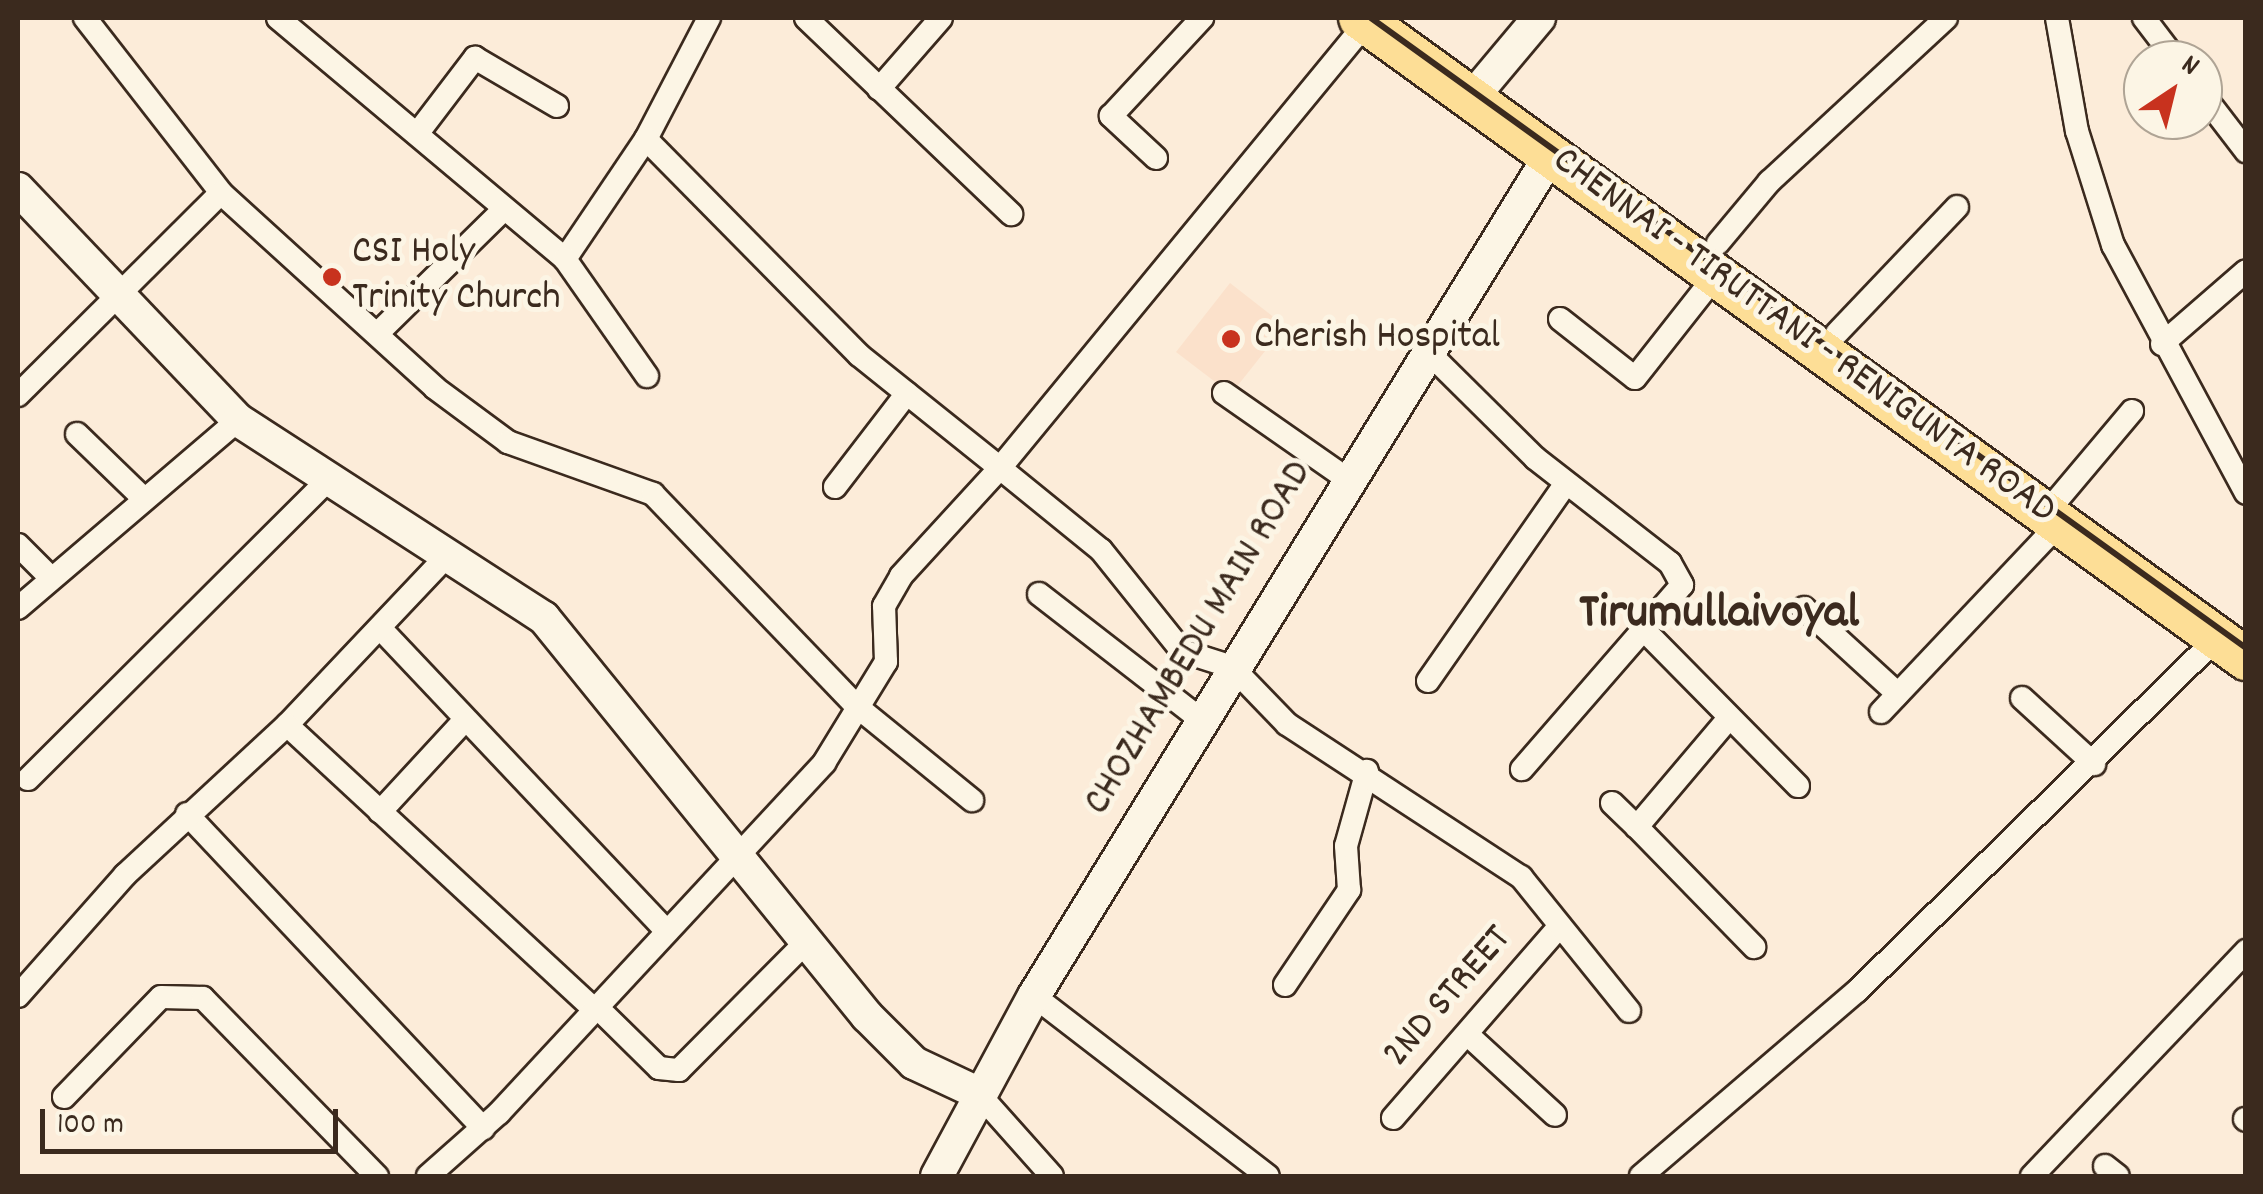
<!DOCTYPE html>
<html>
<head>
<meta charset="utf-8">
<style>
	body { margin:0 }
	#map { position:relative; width:2263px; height:1194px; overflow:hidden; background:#fcecd9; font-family:Dekko,sans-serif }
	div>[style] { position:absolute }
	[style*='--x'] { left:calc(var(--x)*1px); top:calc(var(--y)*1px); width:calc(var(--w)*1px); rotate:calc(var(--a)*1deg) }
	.built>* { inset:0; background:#fbe1cb }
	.roads { filter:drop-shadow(2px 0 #3b2a1e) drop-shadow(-2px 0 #3b2a1e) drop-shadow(0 2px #3b2a1e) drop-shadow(0 -2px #3b2a1e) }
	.street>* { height:22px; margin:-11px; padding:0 11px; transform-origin:11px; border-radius:11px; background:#fcf5e5 }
	.secondary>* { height:32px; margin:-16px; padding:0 16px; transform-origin:16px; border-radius:16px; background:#fcf5e5 }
	.highway>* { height:42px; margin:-21px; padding:0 21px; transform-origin:21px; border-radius:21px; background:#fdde96 }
	.rail>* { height:6px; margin:-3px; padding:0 3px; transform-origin:3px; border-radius:3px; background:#3b2a1e }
	.dots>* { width:28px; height:28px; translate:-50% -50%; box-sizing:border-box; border:5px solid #fcf5e5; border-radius:50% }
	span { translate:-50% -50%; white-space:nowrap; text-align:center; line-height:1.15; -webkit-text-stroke:10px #fcf5e5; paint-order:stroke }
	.poi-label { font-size:40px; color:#3b2a1e }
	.left { translate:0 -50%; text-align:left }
	.street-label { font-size:40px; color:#3b2a1e }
	.district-label { font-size:50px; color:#3b2a1e; font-weight:700 }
	.frame { position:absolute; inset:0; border:20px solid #3b2a1e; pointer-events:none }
	.north { position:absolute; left:2123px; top:40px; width:100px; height:100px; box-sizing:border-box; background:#fcf5e5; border:2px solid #afa495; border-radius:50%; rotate:35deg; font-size:28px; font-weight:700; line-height:40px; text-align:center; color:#3b2a1e }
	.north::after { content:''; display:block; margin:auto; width:35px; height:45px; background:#c8321e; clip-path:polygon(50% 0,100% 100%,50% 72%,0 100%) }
	.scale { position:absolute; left:40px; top:1109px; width:298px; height:45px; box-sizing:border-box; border:5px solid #3b2a1e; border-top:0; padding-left:12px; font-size:30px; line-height:35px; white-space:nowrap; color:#3b2a1e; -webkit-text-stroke:8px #fcf5e5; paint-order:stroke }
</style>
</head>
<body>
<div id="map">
	<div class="built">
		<div style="clip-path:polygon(1230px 283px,1285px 326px,1231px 394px,1176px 352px)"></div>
	</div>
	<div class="roads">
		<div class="street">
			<div style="--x:85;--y:18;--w:222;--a:52.1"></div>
			<div style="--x:221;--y:193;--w:290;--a:42.3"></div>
			<div style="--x:435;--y:388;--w:91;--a:36.5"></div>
			<div style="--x:508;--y:442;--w:154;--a:19.7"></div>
			<div style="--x:653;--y:494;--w:292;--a:46.2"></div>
			<div style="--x:855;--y:705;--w:151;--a:39.1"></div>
			<div style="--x:278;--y:18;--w:375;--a:40"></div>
			<div style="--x:565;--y:259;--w:145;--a:-56"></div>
			<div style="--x:709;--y:18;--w:136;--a:117.5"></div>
			<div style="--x:646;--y:139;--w:303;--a:45.4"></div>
			<div style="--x:859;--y:355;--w:181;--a:38.7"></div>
			<div style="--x:1000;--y:468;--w:576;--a:-50.56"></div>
			<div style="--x:806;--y:18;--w:284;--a:43.7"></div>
			<div style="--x:2057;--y:18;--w:115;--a:80"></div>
			<div style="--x:2077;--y:131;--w:120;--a:72.5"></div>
			<div style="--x:2113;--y:245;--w:281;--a:61.8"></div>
			<div style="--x:2144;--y:18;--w:53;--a:52.7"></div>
			<div style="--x:879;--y:89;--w:94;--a:-48.9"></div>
			<div style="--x:2203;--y:95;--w:71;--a:52.5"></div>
			<div style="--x:417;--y:134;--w:96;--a:-52.7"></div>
			<div style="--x:475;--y:58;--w:95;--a:30.3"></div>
			<div style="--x:1156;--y:158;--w:62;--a:-137"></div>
			<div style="--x:1111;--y:116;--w:134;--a:-47.1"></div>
			<div style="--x:1718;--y:243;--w:80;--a:-50.1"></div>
			<div style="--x:1769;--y:182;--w:241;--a:-42.8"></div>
			<div style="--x:565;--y:259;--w:143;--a:55"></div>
			<div style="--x:1560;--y:319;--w:95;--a:38.2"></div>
			<div style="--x:1635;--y:378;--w:137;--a:-51.8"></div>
			<div style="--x:379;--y:332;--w:173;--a:-44.5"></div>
			<div style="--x:1837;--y:333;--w:174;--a:-46.4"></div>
			<div style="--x:2162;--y:344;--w:111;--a:-41"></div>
			<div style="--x:1424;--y:348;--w:156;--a:44.7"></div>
			<div style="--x:1535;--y:458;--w:171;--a:37.9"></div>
			<div style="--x:1670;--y:563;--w:25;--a:61"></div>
			<div style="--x:1682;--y:585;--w:244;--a:131"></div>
			<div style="--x:1224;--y:393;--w:149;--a:34.9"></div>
			<div style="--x:18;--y:395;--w:286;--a:-44.9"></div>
			<div style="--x:77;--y:434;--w:92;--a:44.1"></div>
			<div style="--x:835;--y:487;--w:118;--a:-52.5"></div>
			<div style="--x:2058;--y:499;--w:115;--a:-49.9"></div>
			<div style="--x:18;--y:545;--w:47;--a:45"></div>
			<div style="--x:1039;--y:594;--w:204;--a:37.8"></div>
			<div style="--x:18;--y:608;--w:289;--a:-40.5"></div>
			<div style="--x:1804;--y:608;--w:127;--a:42.5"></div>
			<div style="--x:380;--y:628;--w:415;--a:46.6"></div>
			<div style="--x:1647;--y:633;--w:215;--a:45.4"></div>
			<div style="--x:1428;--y:681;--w:241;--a:-55.1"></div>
			<div style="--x:2022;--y:698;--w:98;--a:42.5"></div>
			<div style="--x:1881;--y:712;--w:260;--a:-46.6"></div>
			<div style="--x:1729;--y:718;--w:143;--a:130.2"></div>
			<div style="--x:1637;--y:827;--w:168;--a:45.7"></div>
			<div style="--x:287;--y:725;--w:234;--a:-46.6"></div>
			<div style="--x:28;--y:779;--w:426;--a:-44.9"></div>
			<div style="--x:1612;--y:803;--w:35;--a:44"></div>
			<div style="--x:380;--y:812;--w:121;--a:-47.3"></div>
			<div style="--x:187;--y:814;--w:432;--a:46.7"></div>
			<div style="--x:1285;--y:985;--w:115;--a:-56"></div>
			<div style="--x:1349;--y:890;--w:44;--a:-93.9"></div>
			<div style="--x:1346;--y:846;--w:78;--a:-74.4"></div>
			<div style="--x:18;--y:996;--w:162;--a:-48.5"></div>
			<div style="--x:125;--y:875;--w:221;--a:-42.8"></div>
			<div style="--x:287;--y:725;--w:415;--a:42.8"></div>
			<div style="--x:1034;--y:996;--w:295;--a:37.6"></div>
			<div style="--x:606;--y:1016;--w:74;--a:44.5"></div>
			<div style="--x:659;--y:1068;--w:20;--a:6"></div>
			<div style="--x:679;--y:1070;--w:179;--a:-45.2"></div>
			<div style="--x:1468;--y:1035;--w:118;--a:42.6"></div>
			<div style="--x:978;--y:1093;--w:111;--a:48.3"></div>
			<div style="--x:64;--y:1097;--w:139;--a:-45.9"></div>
			<div style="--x:161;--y:997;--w:42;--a:1.4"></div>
			<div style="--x:203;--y:998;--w:249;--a:45.7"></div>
			<div style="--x:1393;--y:1118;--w:254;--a:-49"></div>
			<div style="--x:2245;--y:1119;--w:1;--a:45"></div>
			<div style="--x:2105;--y:1166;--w:16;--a:38"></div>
			<div style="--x:428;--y:1176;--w:95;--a:-41.6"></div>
			<div style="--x:499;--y:1113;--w:478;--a:-47.1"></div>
			<div style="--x:824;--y:763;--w:119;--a:-58.5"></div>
			<div style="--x:886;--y:662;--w:56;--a:-92"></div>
			<div style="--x:884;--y:606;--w:34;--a:-60"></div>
			<div style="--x:901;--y:576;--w:147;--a:-47.5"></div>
			<div style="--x:1000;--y:468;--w:130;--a:39.1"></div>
			<div style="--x:1101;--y:550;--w:129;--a:51.3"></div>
			<div style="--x:1182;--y:651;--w:52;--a:17.7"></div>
			<div style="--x:1232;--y:667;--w:79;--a:46"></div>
			<div style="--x:1287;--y:724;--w:280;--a:33.2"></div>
			<div style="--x:1521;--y:877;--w:172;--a:51.1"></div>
			<div style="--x:1641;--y:1176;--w:284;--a:-40.6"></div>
			<div style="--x:1857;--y:991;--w:503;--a:-44.44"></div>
			<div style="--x:2032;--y:1176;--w:311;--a:-46.4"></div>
		</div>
		<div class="secondary">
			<div style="--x:1471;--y:99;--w:106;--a:-50"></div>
			<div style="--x:18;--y:189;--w:319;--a:46.4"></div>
			<div style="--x:238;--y:420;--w:364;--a:32.9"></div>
			<div style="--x:544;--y:618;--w:513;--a:50.94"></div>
			<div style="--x:867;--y:1016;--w:66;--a:45"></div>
			<div style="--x:914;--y:1063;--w:71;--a:25.1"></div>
			<div style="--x:937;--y:1176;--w:204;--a:-61.7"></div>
			<div style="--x:1034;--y:996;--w:988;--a:-58.45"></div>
		</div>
		<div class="highway">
			<div style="--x:1360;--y:18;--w:1094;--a:35.88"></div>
		</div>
	</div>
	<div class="rail">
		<div style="--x:1371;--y:18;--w:1078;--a:35.75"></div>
	</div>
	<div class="dots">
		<div style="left:332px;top:277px;background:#c8321e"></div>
		<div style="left:1231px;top:339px;background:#c8321e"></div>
	</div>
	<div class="poi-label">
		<span class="left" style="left:352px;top:277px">CSI Holy<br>Trinity Church</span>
		<span class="left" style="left:1254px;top:339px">Cherish Hospital</span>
	</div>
	<div class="street-label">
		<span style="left:1803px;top:337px;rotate:36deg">CHENNAI - TIRUTTANI - RENIGUNTA ROAD</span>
		<span style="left:1200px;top:639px;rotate:-59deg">CHOZHAMBEDU MAIN ROAD</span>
		<span style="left:1449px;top:998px;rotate:-49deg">2ND STREET</span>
	</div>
	<div class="district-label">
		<span style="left:1719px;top:616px">Tirumullaivoyal</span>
	</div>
	<div class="frame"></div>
	<div class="north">N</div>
	<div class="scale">100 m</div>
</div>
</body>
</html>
